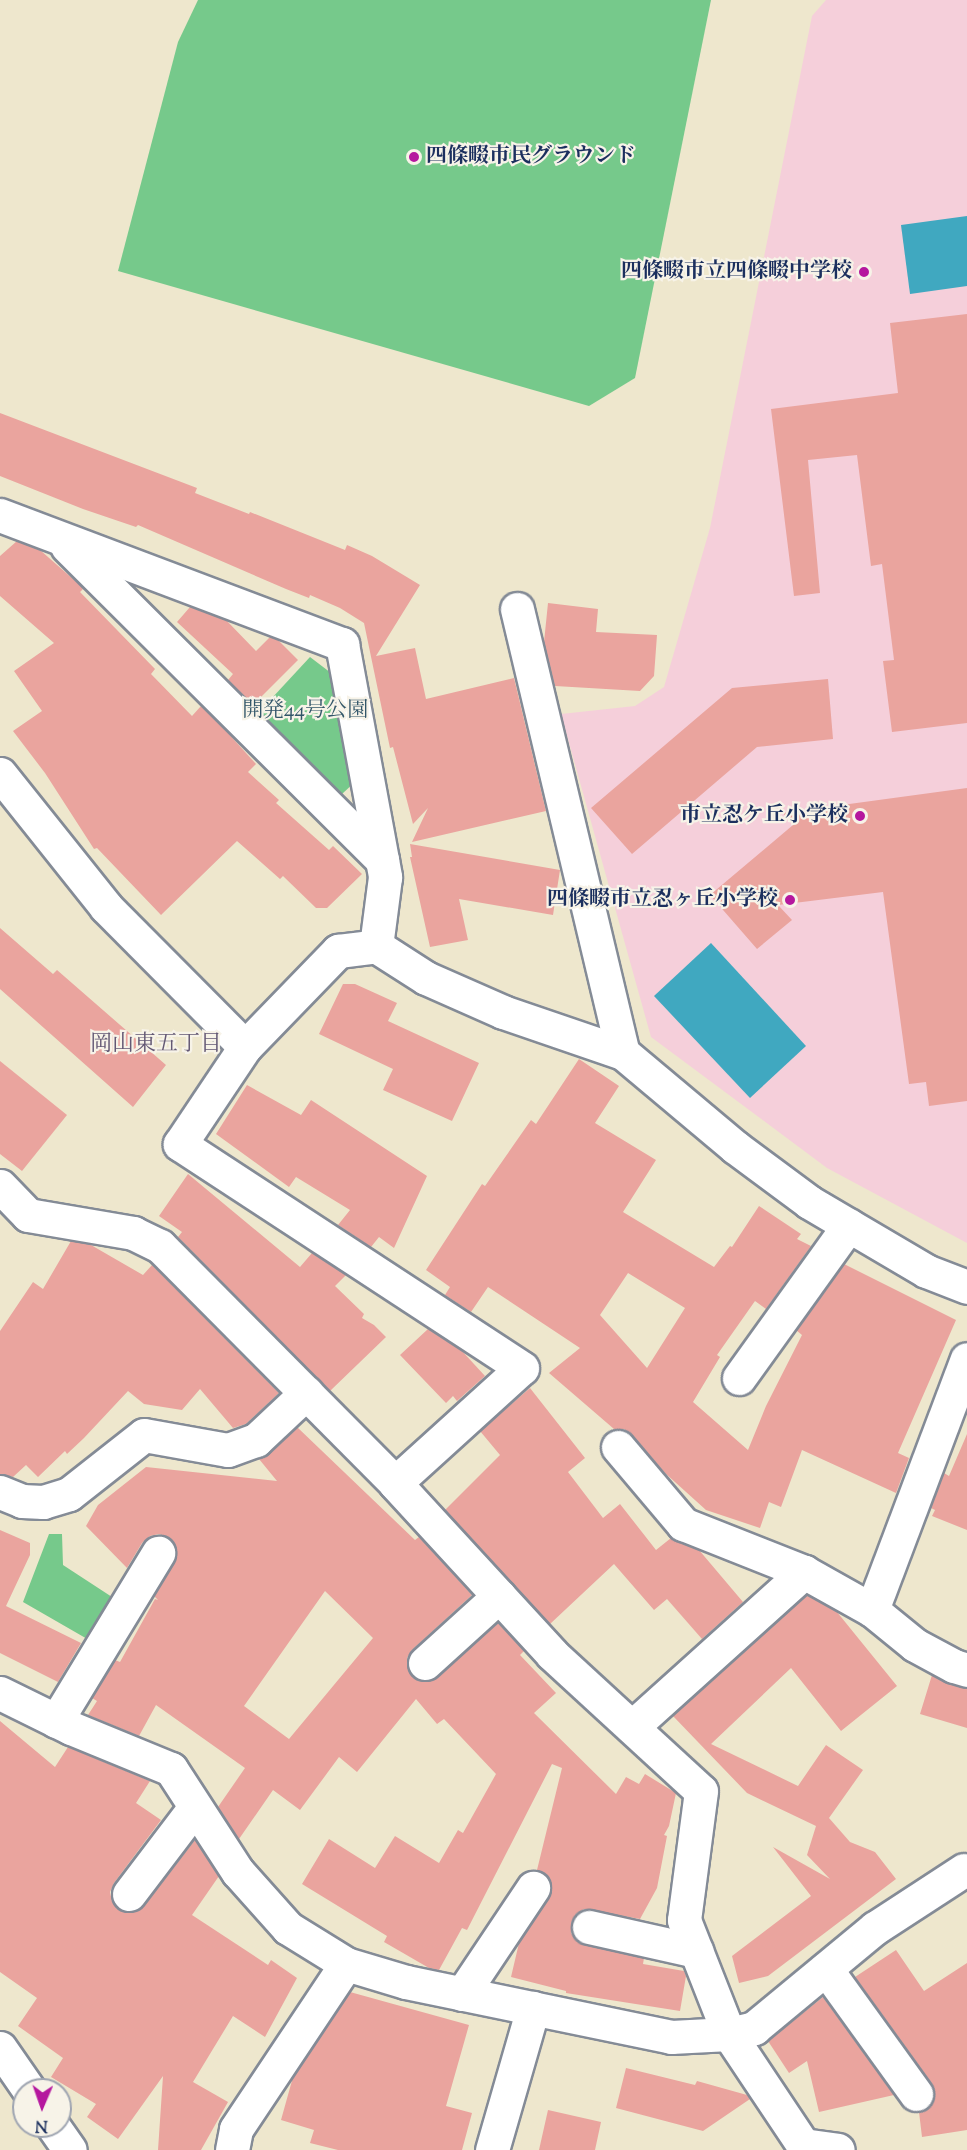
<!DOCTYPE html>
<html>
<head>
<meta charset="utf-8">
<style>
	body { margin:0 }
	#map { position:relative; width:967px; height:2150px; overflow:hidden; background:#eee7cd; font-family:"Sorts Mill Goudy","Noto Serif JP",serif }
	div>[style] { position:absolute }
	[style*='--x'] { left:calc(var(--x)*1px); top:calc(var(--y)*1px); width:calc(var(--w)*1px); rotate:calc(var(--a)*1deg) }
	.built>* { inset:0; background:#f5cfda }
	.green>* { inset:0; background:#76c98b }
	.water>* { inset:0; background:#40a8c0 }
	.building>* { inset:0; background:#eaa49e }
	.roads { filter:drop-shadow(2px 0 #848b96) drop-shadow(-2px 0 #848b96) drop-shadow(0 2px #848b96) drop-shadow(0 -2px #848b96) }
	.minor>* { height:33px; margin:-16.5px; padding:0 16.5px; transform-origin:16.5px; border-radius:16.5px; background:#fff }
	.dots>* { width:16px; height:16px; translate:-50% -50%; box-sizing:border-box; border:3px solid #f7f3e8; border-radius:50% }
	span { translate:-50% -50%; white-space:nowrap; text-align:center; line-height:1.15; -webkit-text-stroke:4.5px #f7f3e8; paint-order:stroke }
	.poi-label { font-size:21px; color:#1b2f5e; font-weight:700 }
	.left { translate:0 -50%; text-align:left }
	.right { translate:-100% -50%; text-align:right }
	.park-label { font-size:21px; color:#325669 }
	.neighbourhood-label { font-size:22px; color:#635874 }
	.north { position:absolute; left:12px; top:2078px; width:60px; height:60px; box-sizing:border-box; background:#f7f3e8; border:2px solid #9fa5b1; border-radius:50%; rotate:182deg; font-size:16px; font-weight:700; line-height:24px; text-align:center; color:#1b2f5e }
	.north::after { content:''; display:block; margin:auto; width:21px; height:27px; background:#b5179e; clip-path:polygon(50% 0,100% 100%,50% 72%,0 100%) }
</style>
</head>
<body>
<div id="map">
	<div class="built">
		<div style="clip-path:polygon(826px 0,967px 0,967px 1243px,827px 1168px,651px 1037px,561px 714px,635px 706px,664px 687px,710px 528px,812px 16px)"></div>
	</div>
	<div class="green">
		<div style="clip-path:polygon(198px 0,711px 0,635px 378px,589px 406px,118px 271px,178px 42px)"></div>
		<div style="clip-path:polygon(310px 657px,331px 673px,356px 781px,342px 794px,259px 712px)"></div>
		<div style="clip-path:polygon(49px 1534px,62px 1534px,63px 1565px,112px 1597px,89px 1640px,23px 1602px)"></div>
	</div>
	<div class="water">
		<div style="clip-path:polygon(967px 216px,967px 286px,910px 294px,901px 225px)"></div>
		<div style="clip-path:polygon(711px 943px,806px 1046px,750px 1098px,654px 996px)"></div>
	</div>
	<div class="building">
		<div style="clip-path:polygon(967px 314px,967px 723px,892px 732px,883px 661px,894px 660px,882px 564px,871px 566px,857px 455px,808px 460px,820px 593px,794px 596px,771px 409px,898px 393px,890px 323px)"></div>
		<div style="clip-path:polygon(0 413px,197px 488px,195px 493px,249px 514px,250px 512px,345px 550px,347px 545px,372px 556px,420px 585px,376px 656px,415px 648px,426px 699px,514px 678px,546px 811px,412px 842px,428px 808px,413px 824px,393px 747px,390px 748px,364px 623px,340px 608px,310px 595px,309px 598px,286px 589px,138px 525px,136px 527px,83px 509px,0 476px)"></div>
		<div style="clip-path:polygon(17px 541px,40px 550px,81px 586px,83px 589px,80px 592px,155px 669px,151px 674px,192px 716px,201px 706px,227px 732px,256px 764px,248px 772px,279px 800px,276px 803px,329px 850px,333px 846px,362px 874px,327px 908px,316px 908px,283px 876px,280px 879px,237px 841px,161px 915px,97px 848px,94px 849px,45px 773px,13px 731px,42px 711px,14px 671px,54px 643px,0 596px,0 556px)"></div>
		<div style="clip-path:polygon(548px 603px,598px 609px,596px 632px,657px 635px,654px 676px,640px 691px,555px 686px,544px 642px)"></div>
		<div style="clip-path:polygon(190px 607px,226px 620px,256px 651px,270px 637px,277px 639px,298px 660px,253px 705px,228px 680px,233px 674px,177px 622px)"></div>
		<div style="clip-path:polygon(828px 679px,833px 739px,757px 747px,632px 854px,591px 808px,732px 688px)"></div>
		<div style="clip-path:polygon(967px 788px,967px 1101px,929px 1106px,926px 1082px,909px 1084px,883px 892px,778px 905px,792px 920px,757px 949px,710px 895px,793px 825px,783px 813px)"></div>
		<div style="clip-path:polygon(410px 844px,560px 870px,553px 915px,459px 899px,468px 940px,430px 947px,410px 857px,412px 857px)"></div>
		<div style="clip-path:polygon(0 928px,53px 974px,57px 970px,166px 1065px,133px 1107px,0 989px)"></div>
		<div style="clip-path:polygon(343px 984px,355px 984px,397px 1003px,388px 1021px,479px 1063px,452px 1121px,383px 1090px,393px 1069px,319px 1034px)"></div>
		<div style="clip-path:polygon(evenodd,579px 1059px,619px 1086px,595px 1123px,656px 1160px,623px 1212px,714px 1267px,730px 1246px,732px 1247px,759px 1206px,801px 1234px,797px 1239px,811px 1246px,766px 1309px,755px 1301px,717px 1355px,720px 1357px,693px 1402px,748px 1450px,766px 1406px,802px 1335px,796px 1330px,844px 1264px,956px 1320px,898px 1453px,909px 1458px,896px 1493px,802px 1450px,781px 1507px,769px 1502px,760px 1528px,706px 1510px,665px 1473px,632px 1435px,624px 1429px,614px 1429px,549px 1373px,580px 1348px,488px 1287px,471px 1312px,445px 1295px,450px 1287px,426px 1270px,482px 1184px,485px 1186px,531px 1120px,536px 1124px,579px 1059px,628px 1273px,685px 1308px,647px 1368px,600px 1315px,628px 1273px)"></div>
		<div style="clip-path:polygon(0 1061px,67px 1115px,22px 1171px,0 1154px)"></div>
		<div style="clip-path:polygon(247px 1085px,301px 1115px,311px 1100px,427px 1176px,394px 1248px,379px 1237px,371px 1247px,338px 1225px,350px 1210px,296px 1177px,289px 1187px,216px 1134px)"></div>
		<div style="clip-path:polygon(188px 1174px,300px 1267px,312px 1253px,346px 1275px,335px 1286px,364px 1314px,362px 1318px,374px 1325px,386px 1337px,330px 1391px,178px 1237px,182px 1232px,159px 1216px)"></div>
		<div style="clip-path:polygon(71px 1241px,91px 1245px,143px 1275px,152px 1265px,279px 1393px,246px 1424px,233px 1428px,200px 1389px,182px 1410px,144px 1404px,128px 1391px,84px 1438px,67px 1454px,65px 1451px,38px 1477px,26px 1465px,13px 1477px,0 1474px,0 1331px,33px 1282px,43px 1289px)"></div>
		<div style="clip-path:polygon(428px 1329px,462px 1351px,485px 1376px,457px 1401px,453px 1396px,446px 1403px,400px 1355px)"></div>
		<div style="clip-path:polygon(530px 1388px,585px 1458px,568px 1472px,603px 1518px,620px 1504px,656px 1550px,671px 1538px,699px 1550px,743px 1602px,702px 1639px,667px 1599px,654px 1610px,614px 1564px,550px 1624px,445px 1510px,500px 1455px,480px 1431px)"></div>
		<div style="clip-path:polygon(evenodd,297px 1427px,415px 1540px,419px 1537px,472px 1595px,412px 1650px,407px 1658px,407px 1666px,412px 1676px,420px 1681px,428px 1681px,437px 1677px,498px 1623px,524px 1651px,520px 1655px,556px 1693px,534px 1713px,616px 1794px,626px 1777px,639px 1784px,645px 1774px,676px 1793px,669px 1826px,664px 1835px,667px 1836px,657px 1888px,640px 1919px,584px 1909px,576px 1914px,571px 1923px,571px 1933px,577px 1941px,584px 1945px,644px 1958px,643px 1964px,684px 1971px,686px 1976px,680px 2011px,566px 1993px,566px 1991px,511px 1977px,519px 1943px,552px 1890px,549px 1879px,537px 1870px,562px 1768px,552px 1764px,467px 1930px,462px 1928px,439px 1970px,429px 1968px,384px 1942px,387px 1936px,302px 1884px,329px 1839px,375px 1868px,395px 1836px,439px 1863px,458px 1830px,463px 1833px,496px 1774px,444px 1719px,437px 1724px,416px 1699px,357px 1772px,339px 1757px,300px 1810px,273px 1790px,239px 1839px,218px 1807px,245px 1768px,156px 1705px,139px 1736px,88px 1715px,97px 1701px,92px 1698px,115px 1660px,120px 1662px,155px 1599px,158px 1600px,154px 1596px,177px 1554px,175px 1545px,168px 1537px,159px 1534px,150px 1536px,142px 1543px,127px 1568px,86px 1526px,98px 1505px,146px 1467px,277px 1481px,259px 1459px,269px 1454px,297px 1427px,325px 1591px,373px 1638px,289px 1739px,244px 1706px,325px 1591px)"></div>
		<div style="clip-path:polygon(967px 1434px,967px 1530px,932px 1516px,935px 1510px,931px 1508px,944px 1473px,949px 1476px)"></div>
		<div style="clip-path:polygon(0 1530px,30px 1543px,30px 1555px,6px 1606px,81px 1643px,58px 1682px,0 1653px)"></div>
		<div style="clip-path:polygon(807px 1595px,837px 1612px,897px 1686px,841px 1731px,791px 1668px,711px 1744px,798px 1786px,826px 1745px,863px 1770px,829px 1818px,850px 1842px,875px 1852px,896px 1879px,768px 1976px,739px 1983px,732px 1956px,811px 1896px,773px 1847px,830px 1879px,807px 1855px,816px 1826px,747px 1793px,673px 1716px)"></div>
		<div style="clip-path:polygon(932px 1675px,948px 1684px,967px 1688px,967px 1728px,920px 1714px)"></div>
		<div style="clip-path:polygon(0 1721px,55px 1767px,68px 1747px,150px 1781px,136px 1803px,161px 1820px,114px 1883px,110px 1892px,112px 1901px,117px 1909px,127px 1913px,137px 1911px,144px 1906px,195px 1840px,219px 1876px,192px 1915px,268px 1965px,271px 1960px,297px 1978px,265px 2037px,233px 2016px,193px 2082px,228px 2102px,201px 2150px,158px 2150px,163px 2076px,118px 2139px,87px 2117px,96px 2104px,51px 2077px,63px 2058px,18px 2026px,37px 1998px,0 1972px)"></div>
		<div style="clip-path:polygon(896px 1950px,924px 1991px,967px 1963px,967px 2130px,922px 2137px,919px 2112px,927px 2109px,933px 2101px,935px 2093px,932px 2084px,855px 1977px)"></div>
		<div style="clip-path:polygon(350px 1992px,469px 2025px,446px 2106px,472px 2113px,462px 2150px,338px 2150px,310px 2143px,314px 2130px,281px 2120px,293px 2077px)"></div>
		<div style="clip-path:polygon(823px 1997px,894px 2095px,819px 2112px,807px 2061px,789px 2073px,768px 2041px)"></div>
		<div style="clip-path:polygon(626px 2068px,695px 2085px,697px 2081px,747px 2095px,750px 2099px,703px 2131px,616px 2108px)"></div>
		<div style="clip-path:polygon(548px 2110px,601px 2122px,595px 2150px,539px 2150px)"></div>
	</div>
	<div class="roads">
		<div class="minor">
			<div style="--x:0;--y:515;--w:366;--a:20.7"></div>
			<div style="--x:342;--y:644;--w:237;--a:79.5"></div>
			<div style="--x:385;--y:877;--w:70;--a:97.4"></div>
			<div style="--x:67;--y:546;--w:445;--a:44.9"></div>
			<div style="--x:517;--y:609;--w:456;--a:76.6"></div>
			<div style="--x:0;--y:774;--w:170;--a:51.4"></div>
			<div style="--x:106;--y:907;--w:197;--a:45.2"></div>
			<div style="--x:0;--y:1186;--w:40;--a:46"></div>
			<div style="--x:28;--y:1215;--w:107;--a:9.7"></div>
			<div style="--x:133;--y:1233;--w:30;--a:26"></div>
			<div style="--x:160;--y:1246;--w:334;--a:45.2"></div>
			<div style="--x:395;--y:1483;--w:232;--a:47.4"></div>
			<div style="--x:552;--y:1654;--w:202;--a:42.6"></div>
			<div style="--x:701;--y:1791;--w:130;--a:97.5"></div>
			<div style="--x:684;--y:1920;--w:123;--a:68.5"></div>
			<div style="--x:729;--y:2034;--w:133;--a:56.3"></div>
			<div style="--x:803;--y:2145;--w:35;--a:8"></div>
			<div style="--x:739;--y:1378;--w:188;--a:-54.3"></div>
			<div style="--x:618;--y:1447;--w:101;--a:49.8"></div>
			<div style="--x:683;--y:1524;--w:130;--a:21.6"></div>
			<div style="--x:804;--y:1572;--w:78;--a:29.2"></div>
			<div style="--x:872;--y:1610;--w:55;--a:39.1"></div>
			<div style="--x:915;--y:1645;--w:44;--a:28.3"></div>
			<div style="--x:954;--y:1666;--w:14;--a:17"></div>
			<div style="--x:395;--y:1483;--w:171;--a:-42.2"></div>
			<div style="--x:522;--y:1368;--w:409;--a:-146.8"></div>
			<div style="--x:180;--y:1144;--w:117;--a:-56.2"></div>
			<div style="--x:245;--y:1047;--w:134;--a:-45.9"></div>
			<div style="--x:338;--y:951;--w:38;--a:-7"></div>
			<div style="--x:376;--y:946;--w:59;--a:32.6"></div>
			<div style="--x:426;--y:978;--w:84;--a:23.8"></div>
			<div style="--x:503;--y:1012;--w:127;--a:18.9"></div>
			<div style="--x:623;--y:1053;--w:146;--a:40"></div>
			<div style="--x:735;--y:1147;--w:92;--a:36.6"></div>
			<div style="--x:809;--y:1202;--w:136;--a:30.5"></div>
			<div style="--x:926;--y:1271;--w:44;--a:21.3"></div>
			<div style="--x:0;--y:1492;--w:24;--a:22"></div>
			<div style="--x:22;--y:1501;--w:21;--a:3"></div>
			<div style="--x:43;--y:1502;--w:27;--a:-17"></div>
			<div style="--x:69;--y:1494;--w:95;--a:-38.2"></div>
			<div style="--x:144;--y:1435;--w:85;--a:10.1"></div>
			<div style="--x:228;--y:1450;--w:30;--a:-20"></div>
			<div style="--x:256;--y:1440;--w:69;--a:-43.2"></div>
			<div style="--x:872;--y:1610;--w:268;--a:-69.3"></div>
			<div style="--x:425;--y:1663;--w:100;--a:-42.2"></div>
			<div style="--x:0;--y:1693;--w:79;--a:26.2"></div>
			<div style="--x:71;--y:1728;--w:108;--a:22.3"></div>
			<div style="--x:171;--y:1769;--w:123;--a:57"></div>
			<div style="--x:238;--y:1872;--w:75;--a:48.2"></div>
			<div style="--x:288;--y:1928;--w:68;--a:31.8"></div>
			<div style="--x:346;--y:1964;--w:63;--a:16.7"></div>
			<div style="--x:406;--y:1982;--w:271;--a:11.7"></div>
			<div style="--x:671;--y:2037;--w:58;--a:-3"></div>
			<div style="--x:729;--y:2034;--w:26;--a:-13"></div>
			<div style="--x:754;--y:2028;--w:157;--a:-39.6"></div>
			<div style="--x:875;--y:1928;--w:106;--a:-33.1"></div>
			<div style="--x:56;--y:1721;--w:197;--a:-58.7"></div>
			<div style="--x:632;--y:1727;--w:232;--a:-42"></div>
			<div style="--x:129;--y:1894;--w:109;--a:-52.8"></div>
			<div style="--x:589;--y:1927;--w:110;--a:12.6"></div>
			<div style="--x:826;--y:1969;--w:154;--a:54.2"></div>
			<div style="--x:462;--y:1994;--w:128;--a:-56.2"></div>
			<div style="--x:0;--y:2048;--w:51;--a:55.4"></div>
			<div style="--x:53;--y:2126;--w:29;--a:55"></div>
			<div style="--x:232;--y:2150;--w:21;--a:-79"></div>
			<div style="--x:236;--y:2129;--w:198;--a:-56.3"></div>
			<div style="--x:492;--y:2150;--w:148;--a:-73.9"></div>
		</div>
	</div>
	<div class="dots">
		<div style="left:414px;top:157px;background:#b5179e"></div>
		<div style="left:864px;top:272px;background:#b5179e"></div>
		<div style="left:860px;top:816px;background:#b5179e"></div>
		<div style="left:790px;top:900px;background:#b5179e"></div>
	</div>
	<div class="poi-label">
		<span class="left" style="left:426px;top:157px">四條畷市民グラウンド</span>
		<span class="right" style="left:852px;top:272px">四條畷市立四條畷中学校</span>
		<span class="right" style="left:848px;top:816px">市立忍ケ丘小学校</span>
		<span class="right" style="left:778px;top:900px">四條畷市立忍ヶ丘小学校</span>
	</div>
	<div class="park-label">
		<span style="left:305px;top:711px">開発44号公園</span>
	</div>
	<div class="neighbourhood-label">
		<span style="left:156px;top:1046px">岡山東五丁目</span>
	</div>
	<div class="north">N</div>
</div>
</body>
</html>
